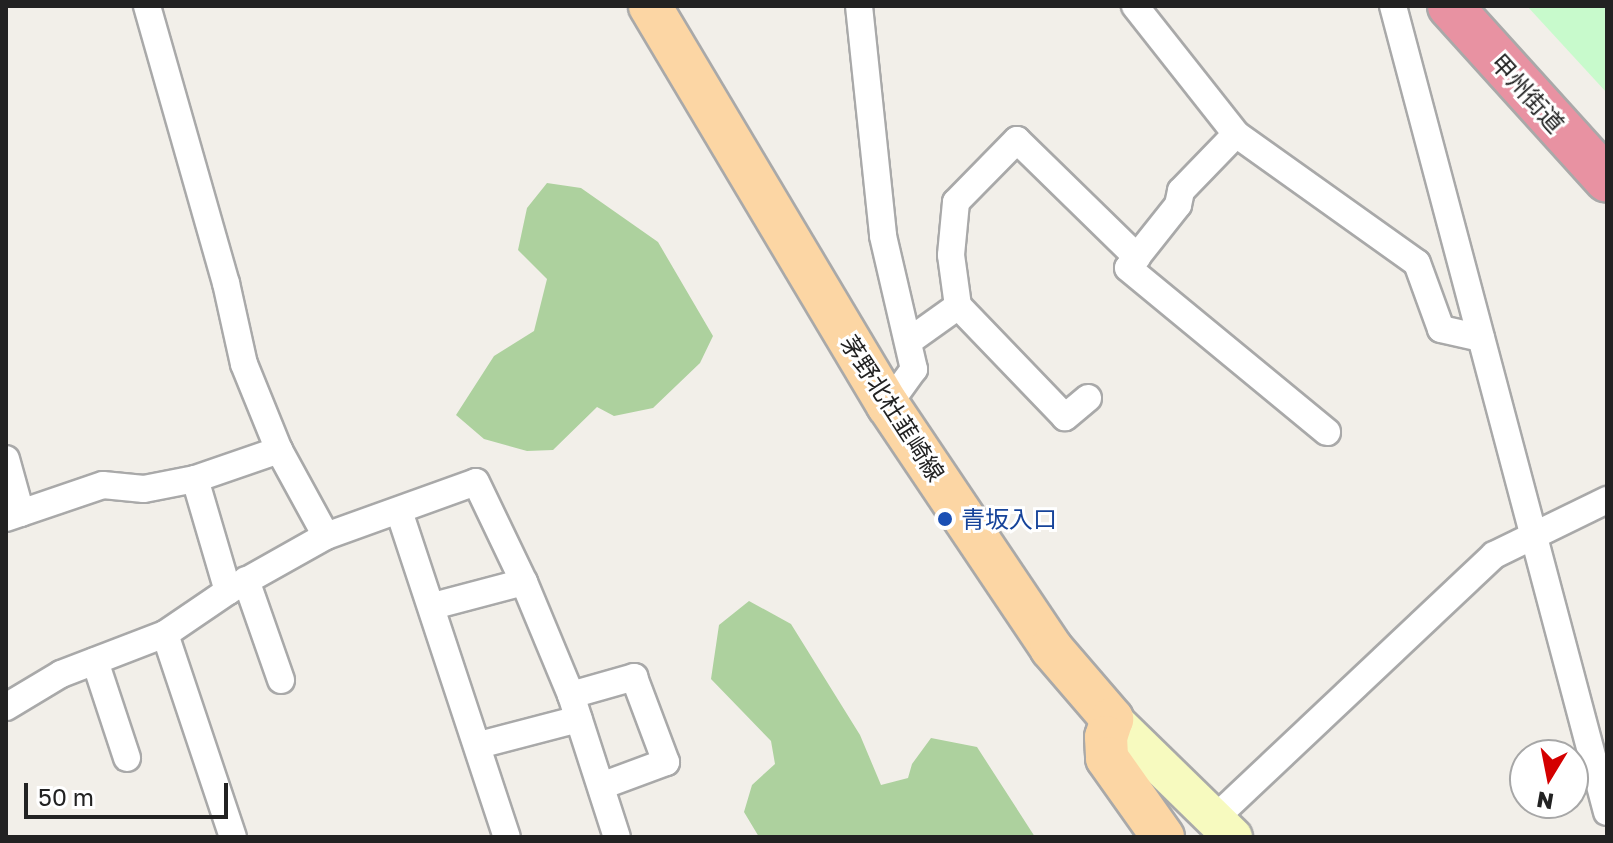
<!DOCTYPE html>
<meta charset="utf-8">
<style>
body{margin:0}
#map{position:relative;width:1613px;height:843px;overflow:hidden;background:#f2efe9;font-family:"Golos Text","Noto Sans JP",sans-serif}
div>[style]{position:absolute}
.forest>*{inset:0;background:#add19e}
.park>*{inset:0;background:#c8facc}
.roads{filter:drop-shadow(2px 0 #a9a9a9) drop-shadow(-2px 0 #a9a9a9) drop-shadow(0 2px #a9a9a9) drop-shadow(0 -2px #a9a9a9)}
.street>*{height:26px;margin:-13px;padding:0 13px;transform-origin:13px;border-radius:13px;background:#fff}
.secondary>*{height:38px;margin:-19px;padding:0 19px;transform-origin:19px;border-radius:19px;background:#f7fabf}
.primary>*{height:42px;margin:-21px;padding:0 21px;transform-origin:21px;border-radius:21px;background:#fcd6a4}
.highway>*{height:44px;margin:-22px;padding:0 22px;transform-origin:22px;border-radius:22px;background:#e892a2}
.dots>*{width:22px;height:22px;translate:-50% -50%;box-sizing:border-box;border:4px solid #fff;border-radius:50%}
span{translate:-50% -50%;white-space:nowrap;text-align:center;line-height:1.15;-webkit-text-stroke:6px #fff;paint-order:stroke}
.street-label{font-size:24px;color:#222}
.transit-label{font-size:24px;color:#164399}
.left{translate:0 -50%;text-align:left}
.frame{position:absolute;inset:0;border:8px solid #222;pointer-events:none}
.north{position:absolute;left:1509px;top:739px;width:80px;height:80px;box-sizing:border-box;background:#fff;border:2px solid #a7a7a7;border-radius:50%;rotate:190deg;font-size:22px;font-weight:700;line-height:32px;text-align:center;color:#222}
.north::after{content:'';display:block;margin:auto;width:28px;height:36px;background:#d40000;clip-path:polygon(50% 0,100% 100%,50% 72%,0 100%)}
.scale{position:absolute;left:24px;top:783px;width:204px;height:36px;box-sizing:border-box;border:4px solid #222;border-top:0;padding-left:10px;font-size:24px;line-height:28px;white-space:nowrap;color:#222;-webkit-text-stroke:6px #fff;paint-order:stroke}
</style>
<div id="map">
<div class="forest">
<i style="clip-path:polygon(547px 183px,581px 188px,658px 242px,713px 336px,700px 363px,653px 408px,614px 416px,597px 407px,553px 450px,527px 451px,484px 439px,456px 415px,494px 356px,534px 331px,547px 279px,518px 250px,527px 208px)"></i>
<i style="clip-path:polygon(749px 601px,791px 624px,860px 735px,881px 785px,908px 778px,912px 764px,931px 738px,977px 747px,1035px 837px,759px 837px,744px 812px,752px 785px,775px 764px,771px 741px,711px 679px,719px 625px)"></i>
</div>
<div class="park">
<i style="clip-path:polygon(1527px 6px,1607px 6px,1607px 93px)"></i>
</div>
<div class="roads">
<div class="street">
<i style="left:147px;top:6px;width:288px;rotate:74.1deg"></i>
<i style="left:226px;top:283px;width:83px;rotate:77.5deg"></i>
<i style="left:244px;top:364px;width:93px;rotate:67.9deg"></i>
<i style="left:279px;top:450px;width:98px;rotate:61.3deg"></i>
<i style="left:859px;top:6px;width:231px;rotate:84deg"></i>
<i style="left:883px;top:236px;width:137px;rotate:76.9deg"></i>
<i style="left:914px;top:369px;width:44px;rotate:125.8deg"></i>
<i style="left:1135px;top:6px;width:163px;rotate:51.7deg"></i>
<i style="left:1236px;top:134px;width:222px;rotate:35.5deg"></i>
<i style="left:1417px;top:263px;width:70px;rotate:70deg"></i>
<i style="left:1441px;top:329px;width:41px;rotate:12.7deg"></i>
<i style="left:1393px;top:6px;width:834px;rotate:75.13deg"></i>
<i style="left:1236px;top:134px;width:79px;rotate:134deg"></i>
<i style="left:1181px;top:191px;width:14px;rotate:102deg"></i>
<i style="left:1178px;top:205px;width:80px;rotate:128.4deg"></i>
<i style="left:1128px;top:268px;width:258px;rotate:39.5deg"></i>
<i style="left:909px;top:341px;width:60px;rotate:-35.5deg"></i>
<i style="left:1088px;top:398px;width:30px;rotate:140deg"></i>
<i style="left:1065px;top:417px;width:154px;rotate:-133.9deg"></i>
<i style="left:958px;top:306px;width:51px;rotate:-97.8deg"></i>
<i style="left:951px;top:255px;width:53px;rotate:-84.6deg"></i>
<i style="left:956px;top:202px;width:87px;rotate:-45.5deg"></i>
<i style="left:1017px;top:140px;width:168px;rotate:44.3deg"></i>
<i style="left:6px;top:459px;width:56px;rotate:74.5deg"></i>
<i style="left:195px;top:479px;width:117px;rotate:73.6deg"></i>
<i style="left:399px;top:511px;width:343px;rotate:71.7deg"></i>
<i style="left:6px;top:518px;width:102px;rotate:-18.8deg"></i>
<i style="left:103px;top:485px;width:41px;rotate:5.6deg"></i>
<i style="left:144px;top:489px;width:52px;rotate:-11.1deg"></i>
<i style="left:195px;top:479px;width:89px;rotate:-19deg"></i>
<i style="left:246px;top:580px;width:106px;rotate:70.7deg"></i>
<i style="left:433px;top:606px;width:94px;rotate:-14.8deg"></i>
<i style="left:165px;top:634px;width:214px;rotate:71.5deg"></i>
<i style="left:95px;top:661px;width:102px;rotate:71.7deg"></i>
<i style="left:571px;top:695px;width:66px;rotate:-15.9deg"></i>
<i style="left:634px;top:677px;width:91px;rotate:69.4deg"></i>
<i style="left:666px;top:762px;width:69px;rotate:159.7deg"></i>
<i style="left:6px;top:707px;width:64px;rotate:-31deg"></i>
<i style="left:61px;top:674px;width:111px;rotate:-21deg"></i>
<i style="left:165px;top:634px;width:76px;rotate:-34.3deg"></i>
<i style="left:228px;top:591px;width:112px;rotate:-29.3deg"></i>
<i style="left:326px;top:536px;width:159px;rotate:-19.8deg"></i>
<i style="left:476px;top:482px;width:111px;rotate:64.4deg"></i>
<i style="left:524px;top:582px;width:122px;rotate:67.4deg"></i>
<i style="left:571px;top:695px;width:149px;rotate:72.1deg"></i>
<i style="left:479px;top:745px;width:103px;rotate:-14.6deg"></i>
<i style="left:1214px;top:819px;width:385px;rotate:-43.3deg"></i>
<i style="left:1494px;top:555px;width:126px;rotate:-26deg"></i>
</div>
<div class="secondary">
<i style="left:1112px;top:719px;width:169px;rotate:44.3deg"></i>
</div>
<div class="primary">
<i style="left:650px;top:6px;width:465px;rotate:59.2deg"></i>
<i style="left:888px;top:405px;width:293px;rotate:56.1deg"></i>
<i style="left:1051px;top:648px;width:94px;rotate:49.3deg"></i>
<i style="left:1112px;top:719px;width:19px;rotate:108deg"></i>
<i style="left:1106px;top:737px;width:21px;rotate:87deg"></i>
<i style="left:1107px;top:758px;width:97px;rotate:54.7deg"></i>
</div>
<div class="highway">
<i style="left:1450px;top:6px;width:234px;rotate:47.9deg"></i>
</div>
</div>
<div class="dots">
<i style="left:945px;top:519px;background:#1a4fb4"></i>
</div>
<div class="street-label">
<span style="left:1528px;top:93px;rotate:48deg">甲州街道</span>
<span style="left:893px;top:408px;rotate:57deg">茅野北杜韮崎線</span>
</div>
<div class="transit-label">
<span class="left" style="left:961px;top:519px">青坂入口</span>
</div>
<div class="frame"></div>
<div class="north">N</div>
<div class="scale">50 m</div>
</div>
